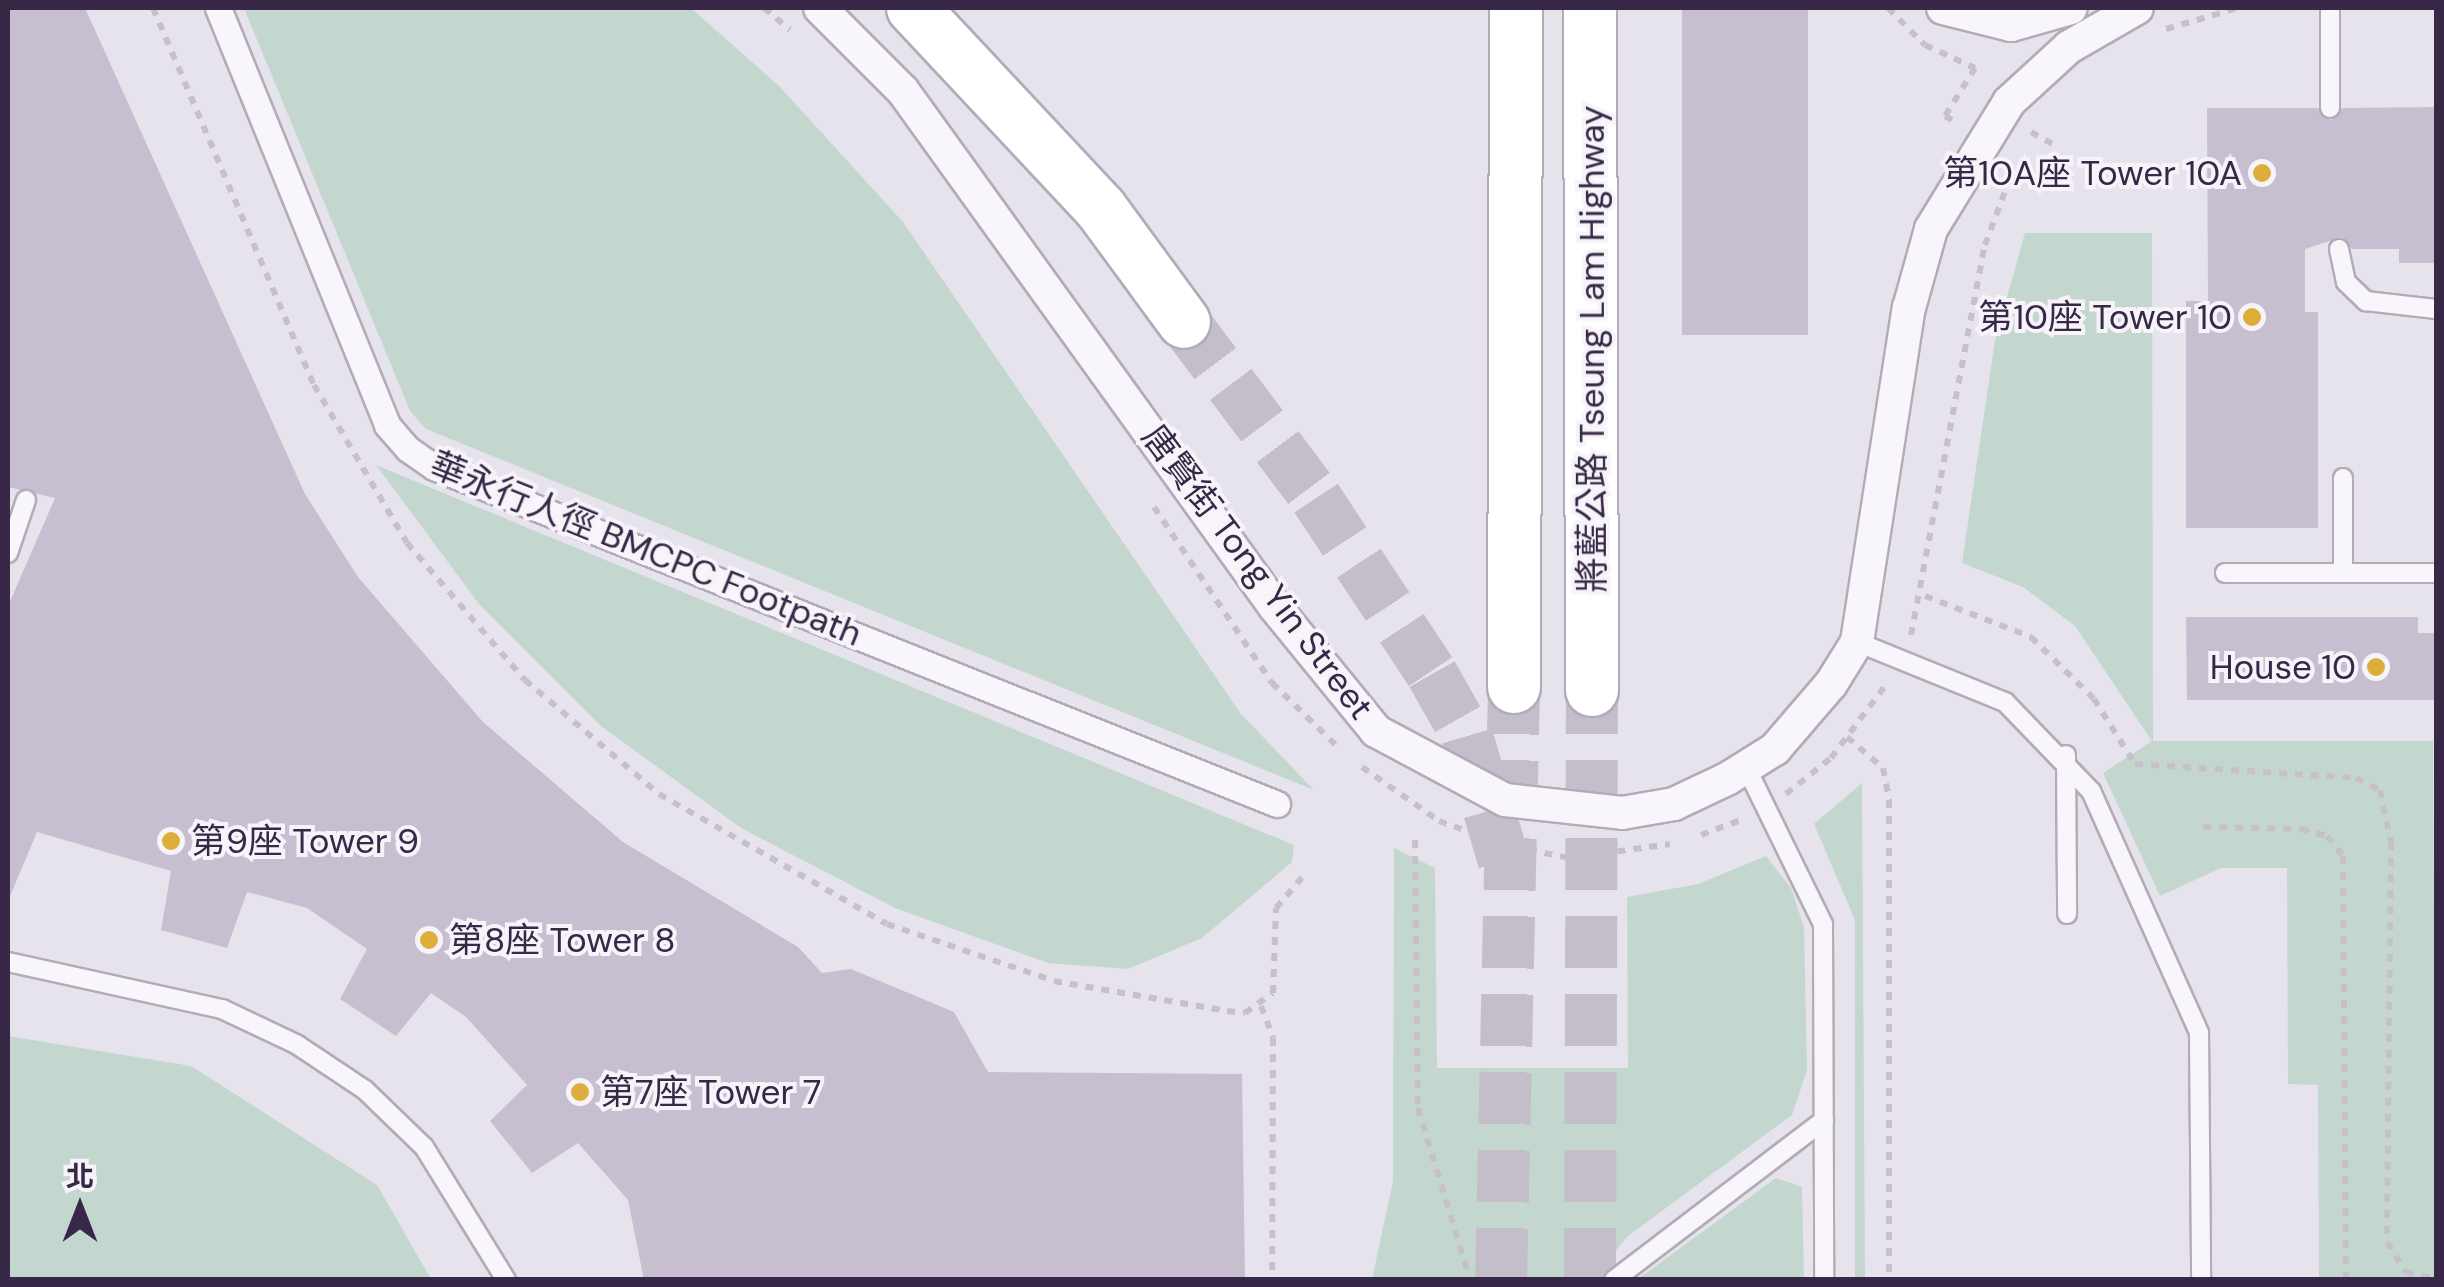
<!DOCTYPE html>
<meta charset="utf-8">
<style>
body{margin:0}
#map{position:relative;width:2444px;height:1287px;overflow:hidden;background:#e7e3ec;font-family:"DM Sans","Noto Sans TC",sans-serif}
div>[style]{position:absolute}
.green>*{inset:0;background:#c3d7cf}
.building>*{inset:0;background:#c7bfd0;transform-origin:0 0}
.primary-tunnel>*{height:52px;margin-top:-26px;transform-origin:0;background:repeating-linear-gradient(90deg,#c4becb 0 52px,transparent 0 78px)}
.path>*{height:6px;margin-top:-3px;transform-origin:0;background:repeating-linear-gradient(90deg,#c6c0cb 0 8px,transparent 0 16px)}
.roads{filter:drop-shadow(2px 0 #b2abba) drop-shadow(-2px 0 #b2abba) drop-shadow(0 2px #b2abba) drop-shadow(0 -2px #b2abba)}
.service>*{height:18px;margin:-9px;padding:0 9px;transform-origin:9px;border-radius:9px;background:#f8f6fa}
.pedestrian>*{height:25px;margin:-12.5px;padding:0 12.5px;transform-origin:12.5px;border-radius:12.5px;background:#f8f6fa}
.minor>*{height:32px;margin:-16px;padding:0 16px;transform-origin:16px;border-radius:16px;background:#f8f6fa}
.primary>*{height:52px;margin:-26px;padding:0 26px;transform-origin:26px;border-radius:26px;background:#fff}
.dots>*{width:28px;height:28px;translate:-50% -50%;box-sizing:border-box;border:5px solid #f6f3f9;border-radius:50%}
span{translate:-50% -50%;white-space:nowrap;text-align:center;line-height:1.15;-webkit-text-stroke:8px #f6f3f9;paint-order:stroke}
.poi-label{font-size:35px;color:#372847}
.right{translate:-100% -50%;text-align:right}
.left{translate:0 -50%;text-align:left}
.street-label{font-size:35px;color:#372847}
.frame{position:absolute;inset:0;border:10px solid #372847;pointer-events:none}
.north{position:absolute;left:30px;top:1157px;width:100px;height:100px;-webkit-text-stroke:8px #f6f3f9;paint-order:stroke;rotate:0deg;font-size:28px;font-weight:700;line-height:40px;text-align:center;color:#372847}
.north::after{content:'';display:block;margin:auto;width:35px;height:45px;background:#372847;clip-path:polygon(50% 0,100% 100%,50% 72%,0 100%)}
</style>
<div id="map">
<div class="green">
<i style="clip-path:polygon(244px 8px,691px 8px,780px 87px,903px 222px,1241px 714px,1314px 790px,426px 429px,410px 411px)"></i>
<i style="clip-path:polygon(2025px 233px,2152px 233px,2153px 741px,2433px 741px,2436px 1279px,2319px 1279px,2318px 1085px,2288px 1084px,2287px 868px,2221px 868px,2160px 896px,2103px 773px,2152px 741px,2075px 626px,2023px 587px,1962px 563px,1995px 340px)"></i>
<i style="clip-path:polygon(376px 465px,1294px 845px,1292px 862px,1202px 938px,1128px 969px,1048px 963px,895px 908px,741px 828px,601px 726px,479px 604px)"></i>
<i style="clip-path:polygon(1862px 783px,1865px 1279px,1855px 1279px,1855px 920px,1814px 824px)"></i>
<i style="clip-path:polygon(1394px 848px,1435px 868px,1437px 1068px,1628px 1068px,1627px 897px,1698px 884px,1766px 856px,1791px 888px,1804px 927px,1807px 1070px,1792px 1115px,1628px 1236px,1592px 1279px,1372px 1279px,1393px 1181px)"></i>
<i style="clip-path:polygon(8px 1036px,191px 1066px,377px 1185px,431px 1279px,8px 1279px)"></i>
<i style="clip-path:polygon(1776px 1178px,1802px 1187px,1804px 1279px,1638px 1279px)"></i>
</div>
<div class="building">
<i style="clip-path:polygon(8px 8px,85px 8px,305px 494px,358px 577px,483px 722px,623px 842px,798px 947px,822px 973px,851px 969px,954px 1012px,988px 1072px,1242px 1074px,1245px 1280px,644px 1280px,628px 1200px,578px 1143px,532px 1173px,490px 1121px,527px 1085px,466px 1017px,431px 993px,396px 1036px,340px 999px,367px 949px,307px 908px,247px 892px,227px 948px,161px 930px,171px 871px,37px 832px,8px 901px,8px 606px,55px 498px,8px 487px)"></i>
<i style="left:1682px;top:8px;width:126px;height:327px"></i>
<i style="clip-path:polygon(2436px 107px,2436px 263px,2399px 263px,2399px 249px,2352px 249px,2342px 237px,2305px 249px,2305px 312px,2318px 312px,2318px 528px,2186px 528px,2186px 301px,2208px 301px,2207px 108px,2318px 108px,2331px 120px,2342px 108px)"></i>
<i style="clip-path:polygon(2186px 617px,2418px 617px,2418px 633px,2436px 633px,2436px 700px,2187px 700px)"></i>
</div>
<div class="primary-tunnel">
<i style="left:1184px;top:322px;width:220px;rotate:53.1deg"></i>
<i style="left:1316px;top:498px;width:211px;rotate:56.6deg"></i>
<i style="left:1432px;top:674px;width:71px;rotate:60.6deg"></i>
<i style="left:1467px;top:736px;width:131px;rotate:73.6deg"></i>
<i style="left:1501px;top:1280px;width:593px;rotate:-88.74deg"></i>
<i style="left:1590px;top:1280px;width:590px;rotate:-89.81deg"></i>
</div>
<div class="path">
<i style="left:153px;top:8px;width:410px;rotate:66.9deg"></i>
<i style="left:314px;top:385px;width:183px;rotate:59.5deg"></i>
<i style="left:407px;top:543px;width:181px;rotate:49.3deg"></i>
<i style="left:525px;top:680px;width:176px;rotate:40.4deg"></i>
<i style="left:659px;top:794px;width:262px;rotate:29.7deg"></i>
<i style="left:887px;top:924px;width:176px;rotate:18.8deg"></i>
<i style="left:1054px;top:981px;width:176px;rotate:9.8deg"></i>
<i style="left:1227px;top:1011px;width:18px;rotate:6deg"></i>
<i style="left:1245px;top:1013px;width:34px;rotate:-36deg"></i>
<i style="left:1273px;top:993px;width:85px;rotate:-88deg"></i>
<i style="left:1276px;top:908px;width:45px;rotate:-49.5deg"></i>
<i style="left:764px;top:8px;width:34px;rotate:40deg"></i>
<i style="left:1888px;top:8px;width:52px;rotate:45deg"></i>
<i style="left:1925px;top:45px;width:55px;rotate:24.7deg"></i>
<i style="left:1975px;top:68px;width:57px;rotate:122deg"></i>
<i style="left:1945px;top:116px;width:15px;rotate:28deg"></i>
<i style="left:2166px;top:29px;width:75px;rotate:-16.3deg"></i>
<i style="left:2031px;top:132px;width:29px;rotate:29deg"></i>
<i style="left:1154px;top:507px;width:212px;rotate:56.2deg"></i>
<i style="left:1272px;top:683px;width:96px;rotate:44.2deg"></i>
<i style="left:1925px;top:596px;width:114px;rotate:21.1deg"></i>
<i style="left:2031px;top:637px;width:88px;rotate:44.5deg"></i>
<i style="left:2094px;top:699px;width:77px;rotate:57.8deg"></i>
<i style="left:2135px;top:764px;width:221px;rotate:3.6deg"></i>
<i style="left:2356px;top:778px;width:27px;rotate:27deg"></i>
<i style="left:2380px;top:790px;width:53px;rotate:78.1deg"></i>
<i style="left:2391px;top:842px;width:400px;rotate:90.6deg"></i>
<i style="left:2387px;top:1242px;width:36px;rotate:58deg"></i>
<i style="left:2406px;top:1272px;width:31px;rotate:13deg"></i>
<i style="left:1911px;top:635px;width:397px;rotate:-79.3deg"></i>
<i style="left:1985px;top:245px;width:75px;rotate:-69.6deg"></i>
<i style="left:1847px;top:737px;width:48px;rotate:40.7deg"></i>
<i style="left:1883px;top:768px;width:33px;rotate:79deg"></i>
<i style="left:1889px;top:800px;width:480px;rotate:90deg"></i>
<i style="left:1362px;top:767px;width:94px;rotate:35deg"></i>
<i style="left:1439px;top:821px;width:78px;rotate:19.4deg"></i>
<i style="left:1513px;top:847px;width:58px;rotate:10.9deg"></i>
<i style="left:1570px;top:858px;width:101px;rotate:-8deg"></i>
<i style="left:1786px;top:794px;width:58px;rotate:-38.7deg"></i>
<i style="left:1831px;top:758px;width:95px;rotate:-53.1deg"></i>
<i style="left:2203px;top:827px;width:98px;rotate:1.2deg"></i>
<i style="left:2301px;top:829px;width:27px;rotate:15deg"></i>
<i style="left:2327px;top:836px;width:26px;rotate:51deg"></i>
<i style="left:2343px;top:856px;width:424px;rotate:89.6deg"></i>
<i style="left:1701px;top:835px;width:43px;rotate:-20.6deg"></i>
<i style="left:1415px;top:840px;width:268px;rotate:89.4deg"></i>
<i style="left:1418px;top:1108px;width:180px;rotate:73.2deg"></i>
<i style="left:1261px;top:1006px;width:34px;rotate:69deg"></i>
<i style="left:1273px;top:1038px;width:242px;rotate:90.2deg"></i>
</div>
<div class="roads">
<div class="service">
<i style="left:2330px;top:8px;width:100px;rotate:90deg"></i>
<i style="left:2339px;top:249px;width:34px;rotate:78deg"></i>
<i style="left:2346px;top:282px;width:28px;rotate:44deg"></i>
<i style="left:2366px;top:301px;width:70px;rotate:6.5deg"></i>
<i style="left:2343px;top:478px;width:95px;rotate:90deg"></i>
<i style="left:8px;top:553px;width:56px;rotate:-71.2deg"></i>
<i style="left:2225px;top:573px;width:211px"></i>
<i style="left:1857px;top:642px;width:160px;rotate:22.1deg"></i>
<i style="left:2005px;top:702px;width:124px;rotate:46deg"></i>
<i style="left:2091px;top:791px;width:265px;rotate:65.9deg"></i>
<i style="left:2199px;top:1033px;width:247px;rotate:89.5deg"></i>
<i style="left:2066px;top:755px;width:159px;rotate:89.6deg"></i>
<i style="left:1746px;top:767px;width:175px;rotate:63.9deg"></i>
<i style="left:1823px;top:924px;width:356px;rotate:89.8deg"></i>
<i style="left:8px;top:962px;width:219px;rotate:12.4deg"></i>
<i style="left:222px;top:1009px;width:82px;rotate:25.3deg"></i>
<i style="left:296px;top:1044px;width:83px;rotate:33.7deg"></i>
<i style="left:365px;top:1090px;width:82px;rotate:44deg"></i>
<i style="left:424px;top:1147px;width:156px;rotate:58.3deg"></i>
<i style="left:1614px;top:1280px;width:264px;rotate:-37.3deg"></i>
</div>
<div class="pedestrian">
<i style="left:218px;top:8px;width:450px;rotate:67.9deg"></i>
<i style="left:387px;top:425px;width:32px;rotate:49deg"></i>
<i style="left:408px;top:449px;width:32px;rotate:35deg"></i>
<i style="left:434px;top:467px;width:908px;rotate:21.79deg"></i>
</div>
<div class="minor">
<i style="left:820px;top:8px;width:117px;rotate:45deg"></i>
<i style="left:903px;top:91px;width:636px;rotate:54.21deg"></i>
<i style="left:1275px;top:607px;width:160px;rotate:50.8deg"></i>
<i style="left:1376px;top:731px;width:146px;rotate:28.1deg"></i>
<i style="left:1505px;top:800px;width:118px;rotate:6.3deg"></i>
<i style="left:1622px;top:813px;width:53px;rotate:-9.8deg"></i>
<i style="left:1674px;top:804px;width:59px;rotate:-25.3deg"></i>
<i style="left:1727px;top:779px;width:57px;rotate:-32deg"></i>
<i style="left:1775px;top:749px;width:86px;rotate:-49.3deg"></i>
<i style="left:1831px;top:684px;width:49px;rotate:-58.2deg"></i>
<i style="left:1857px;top:642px;width:338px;rotate:-81.2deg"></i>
<i style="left:1909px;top:308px;width:82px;rotate:-74.4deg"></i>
<i style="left:1931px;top:229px;width:149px;rotate:-58.4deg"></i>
<i style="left:2009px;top:102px;width:81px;rotate:-42.5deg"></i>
<i style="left:2069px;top:47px;width:78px;rotate:-29.8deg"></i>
<i style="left:1943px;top:8px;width:70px;rotate:14deg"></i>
<i style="left:2011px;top:25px;width:62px;rotate:-15.8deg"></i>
</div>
<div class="primary">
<i style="left:913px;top:8px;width:275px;rotate:46.9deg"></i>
<i style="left:1101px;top:209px;width:140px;rotate:53.7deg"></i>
<i style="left:1590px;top:8px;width:682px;rotate:89.83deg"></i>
<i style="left:1514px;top:687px;width:679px;rotate:-89.83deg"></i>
</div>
</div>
<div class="dots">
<i style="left:2262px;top:173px;background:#deae3c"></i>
<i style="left:2252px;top:317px;background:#deae3c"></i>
<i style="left:2376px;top:667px;background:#deae3c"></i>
<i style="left:171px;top:841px;background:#deae3c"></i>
<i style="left:429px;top:940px;background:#deae3c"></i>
<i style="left:580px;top:1092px;background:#deae3c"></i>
</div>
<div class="poi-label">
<span class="right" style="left:2242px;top:173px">第10A座 Tower 10A</span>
<span class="right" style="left:2232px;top:317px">第10座 Tower 10</span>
<span class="right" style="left:2356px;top:667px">House 10</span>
<span class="left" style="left:191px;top:841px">第9座 Tower 9</span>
<span class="left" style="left:449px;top:940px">第8座 Tower 8</span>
<span class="left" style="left:600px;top:1092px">第7座 Tower 7</span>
</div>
<div class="street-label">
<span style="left:1592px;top:349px;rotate:-90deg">將藍公路 Tseung Lam Highway</span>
<span style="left:646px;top:549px;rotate:22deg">華永行人徑 BMCPC Footpath</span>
<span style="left:1258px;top:572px;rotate:53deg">唐賢街 Tong Yin Street</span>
</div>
<div class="frame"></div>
<div class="north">北</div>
</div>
